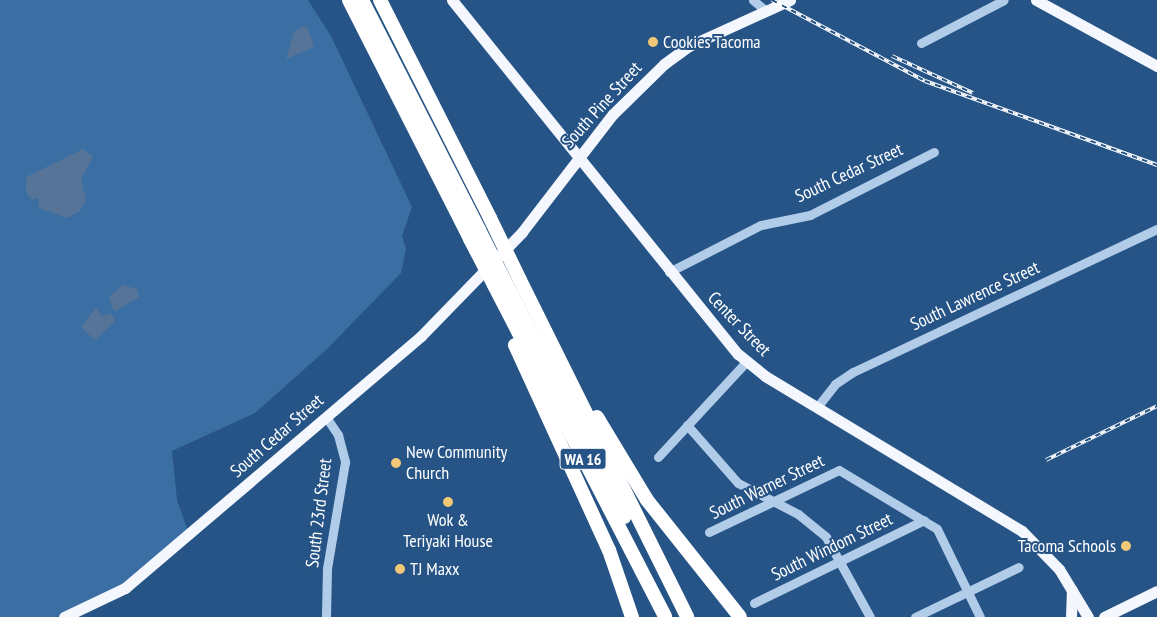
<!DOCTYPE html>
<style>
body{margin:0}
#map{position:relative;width:1157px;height:617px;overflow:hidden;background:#265486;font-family:"PT Sans Narrow",sans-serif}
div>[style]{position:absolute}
.green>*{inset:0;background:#3b6ea2}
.water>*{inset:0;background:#557497}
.minor>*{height:9px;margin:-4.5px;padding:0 4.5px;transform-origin:4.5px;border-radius:4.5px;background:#b1cce8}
.major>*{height:11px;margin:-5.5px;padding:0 5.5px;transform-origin:5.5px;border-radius:5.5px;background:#f4f8fe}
.highway>*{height:14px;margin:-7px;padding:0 7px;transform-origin:7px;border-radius:7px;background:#fff}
.rail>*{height:4px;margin-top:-2px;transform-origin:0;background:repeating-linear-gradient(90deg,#265486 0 5.5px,#fff 0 11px);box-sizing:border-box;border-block:1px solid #fff}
.highway-bridge>*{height:14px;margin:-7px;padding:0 7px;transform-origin:7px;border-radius:7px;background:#fff}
.dots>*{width:14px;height:14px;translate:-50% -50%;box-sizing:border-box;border:2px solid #265486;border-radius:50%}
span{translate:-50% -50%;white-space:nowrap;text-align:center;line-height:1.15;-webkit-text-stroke:4px #265486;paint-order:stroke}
.shield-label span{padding:1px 4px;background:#265486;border:1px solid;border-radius:4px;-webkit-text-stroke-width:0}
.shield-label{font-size:16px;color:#fff;font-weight:700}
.poi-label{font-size:18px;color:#fff}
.left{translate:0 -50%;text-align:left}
.right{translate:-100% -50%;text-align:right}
.street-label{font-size:18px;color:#fff}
</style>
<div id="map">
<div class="green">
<i style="clip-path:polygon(0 0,308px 0,331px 36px,412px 207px,402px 236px,406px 249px,401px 273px,326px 350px,255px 413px,172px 451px,177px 500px,189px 534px,125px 588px,64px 617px,0 617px)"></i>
</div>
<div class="water">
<i style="clip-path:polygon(303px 26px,308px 28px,314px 47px,286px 59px,294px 32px)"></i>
<i style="clip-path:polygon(83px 149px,93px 157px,81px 179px,86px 200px,80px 211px,67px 218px,39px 208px,38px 198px,32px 200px,26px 192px,26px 177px)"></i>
<i style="clip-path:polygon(123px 285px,137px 289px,139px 297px,114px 312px,109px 297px)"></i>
<i style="clip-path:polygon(96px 308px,102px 316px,111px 313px,115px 321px,95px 340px,81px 327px)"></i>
</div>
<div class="minor">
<i style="left:753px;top:0;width:17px;rotate:40deg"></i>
<i style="left:921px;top:43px;width:93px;rotate:-27.4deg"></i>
<i style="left:669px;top:272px;width:103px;rotate:-27.1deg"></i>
<i style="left:761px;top:225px;width:50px;rotate:-11.5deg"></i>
<i style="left:810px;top:215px;width:139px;rotate:-26.9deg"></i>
<i style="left:818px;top:406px;width:28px;rotate:-52deg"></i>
<i style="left:835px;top:384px;width:22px;rotate:-34deg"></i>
<i style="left:853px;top:372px;width:336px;rotate:-25.2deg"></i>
<i style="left:326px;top:417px;width:22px;rotate:56deg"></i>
<i style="left:338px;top:435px;width:28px;rotate:75deg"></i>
<i style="left:345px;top:462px;width:108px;rotate:99.6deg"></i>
<i style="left:327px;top:568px;width:49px;rotate:91.2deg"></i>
<i style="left:687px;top:425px;width:77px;rotate:48.7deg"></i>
<i style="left:738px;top:483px;width:68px;rotate:27.3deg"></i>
<i style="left:798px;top:514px;width:36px;rotate:39deg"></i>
<i style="left:826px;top:537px;width:91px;rotate:61.2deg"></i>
<i style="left:658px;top:457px;width:129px;rotate:-47.2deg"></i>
<i style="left:709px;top:532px;width:144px;rotate:-25.5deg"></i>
<i style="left:839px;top:470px;width:114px;rotate:31deg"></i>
<i style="left:937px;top:529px;width:98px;rotate:64deg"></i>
<i style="left:754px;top:603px;width:189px;rotate:-26deg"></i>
<i style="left:915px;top:617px;width:115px;rotate:-25.7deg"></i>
</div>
<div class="major">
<i style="left:452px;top:0;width:455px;rotate:51.1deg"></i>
<i style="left:738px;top:354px;width:35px;rotate:39deg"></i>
<i style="left:765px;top:376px;width:300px;rotate:31.1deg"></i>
<i style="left:1022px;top:531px;width:53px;rotate:45.8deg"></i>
<i style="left:1059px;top:569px;width:56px;rotate:58.9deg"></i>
<i style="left:1036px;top:0;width:138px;rotate:28.6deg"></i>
<i style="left:64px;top:617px;width:68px;rotate:-25.4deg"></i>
<i style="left:125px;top:588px;width:389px;rotate:-40.4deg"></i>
<i style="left:421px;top:336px;width:145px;rotate:-45.8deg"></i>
<i style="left:522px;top:232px;width:149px;rotate:-52.4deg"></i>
<i style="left:613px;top:114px;width:71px;rotate:-44.4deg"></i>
<i style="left:664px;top:64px;width:31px;rotate:-36deg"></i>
<i style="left:689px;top:46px;width:111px;rotate:-24.5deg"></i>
<i style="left:1071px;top:617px;width:27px;rotate:-88deg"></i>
<i style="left:1104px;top:617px;width:59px;rotate:-26.1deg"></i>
</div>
<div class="highway">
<i style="left:349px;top:0;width:268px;rotate:63.1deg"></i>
<i style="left:362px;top:0;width:258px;rotate:63deg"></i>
<i style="left:380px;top:0;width:244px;rotate:63.2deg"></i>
<i style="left:520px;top:280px;width:376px;rotate:63.6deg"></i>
<i style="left:494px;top:285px;width:373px;rotate:62.7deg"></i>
<i style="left:511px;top:293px;width:251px;rotate:63.2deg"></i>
<i style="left:515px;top:345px;width:226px;rotate:65.4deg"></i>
<i style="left:609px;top:550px;width:71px;rotate:71.1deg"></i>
<i style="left:597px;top:417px;width:97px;rotate:58.9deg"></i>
<i style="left:647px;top:500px;width:149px;rotate:51.5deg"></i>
</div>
<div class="rail">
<i style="left:772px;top:0;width:173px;rotate:27.9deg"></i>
<i style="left:925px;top:81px;width:247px;rotate:19.9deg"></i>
<i style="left:892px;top:56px;width:89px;rotate:24.6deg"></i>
<i style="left:1046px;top:460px;width:123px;rotate:-25.9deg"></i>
</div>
<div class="highway-bridge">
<i style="left:490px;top:218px;width:69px;rotate:64.2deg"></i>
<i style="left:479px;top:230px;width:71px;rotate:63.1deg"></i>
<i style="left:470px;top:239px;width:52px;rotate:62.4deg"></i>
</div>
<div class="dots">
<i style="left:653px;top:42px;background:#f1c877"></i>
<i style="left:396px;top:463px;background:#f1c877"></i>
<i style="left:448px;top:502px;background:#f1c877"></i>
<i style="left:1126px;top:546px;background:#f1c877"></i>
<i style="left:400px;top:569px;background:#f1c877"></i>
</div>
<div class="shield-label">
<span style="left:583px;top:459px">WA 16</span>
</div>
<div class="poi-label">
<span class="left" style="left:663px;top:42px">Cookies Tacoma</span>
<span class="left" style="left:406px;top:463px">New Community<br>Church</span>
<span style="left:448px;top:531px">Wok &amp;<br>Teriyaki House</span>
<span class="right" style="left:1116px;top:546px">Tacoma Schools</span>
<span class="left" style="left:410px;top:569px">TJ Maxx</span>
</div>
<div class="street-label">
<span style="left:602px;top:105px;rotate:-48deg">South Pine Street</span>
<span style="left:849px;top:173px;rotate:-25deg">South Cedar Street</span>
<span style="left:975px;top:296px;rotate:-25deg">South Lawrence Street</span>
<span style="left:739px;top:324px;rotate:46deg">Center Street</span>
<span style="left:277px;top:436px;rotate:-41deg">South Cedar Street</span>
<span style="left:767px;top:487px;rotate:-26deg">South Warner Street</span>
<span style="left:319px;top:513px;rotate:-83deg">South 23rd Street</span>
<span style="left:832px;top:547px;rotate:-26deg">South Windom Street</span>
</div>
</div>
